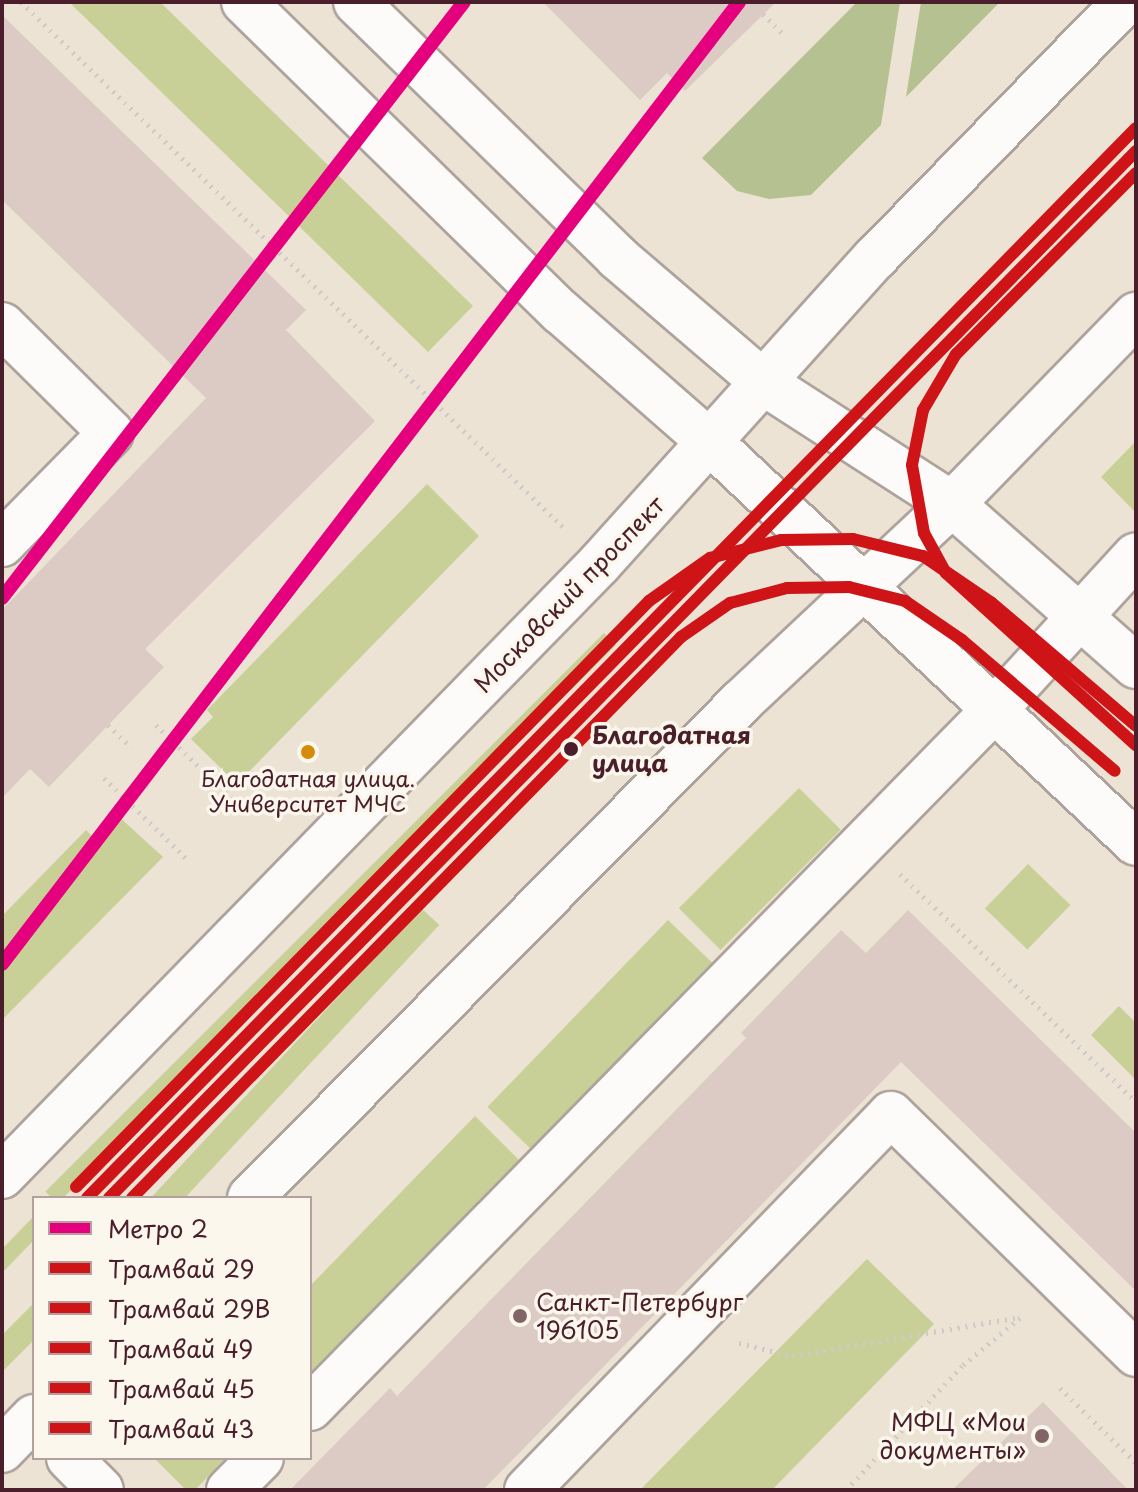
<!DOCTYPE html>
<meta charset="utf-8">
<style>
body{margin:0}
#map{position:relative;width:1138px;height:1492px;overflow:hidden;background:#ece3d5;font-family:"Playpen Sans",sans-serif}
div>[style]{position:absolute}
.green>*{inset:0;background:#c9d097;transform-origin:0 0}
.forest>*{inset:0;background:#b6c191}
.building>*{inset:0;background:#dccbc5}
.path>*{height:5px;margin-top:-2.5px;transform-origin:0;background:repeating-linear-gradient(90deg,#cfcac8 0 2px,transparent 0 8px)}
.roads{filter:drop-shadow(2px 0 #aea39c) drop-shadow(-2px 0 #aea39c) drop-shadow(0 2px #aea39c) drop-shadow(0 -2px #aea39c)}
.minor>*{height:44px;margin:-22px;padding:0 22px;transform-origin:22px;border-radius:22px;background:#fcfbf9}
.major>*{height:44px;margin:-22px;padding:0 22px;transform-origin:22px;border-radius:22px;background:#fcfbf9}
.tram-1>*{height:12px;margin:-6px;padding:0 6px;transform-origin:6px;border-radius:6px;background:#ce1417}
.tram-2>*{height:12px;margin:-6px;padding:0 6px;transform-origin:6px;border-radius:6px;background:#ce1417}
.tram-3>*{height:12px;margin:-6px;padding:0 6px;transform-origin:6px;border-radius:6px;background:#ce1417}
.tram-4>*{height:12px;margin:-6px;padding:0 6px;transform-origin:6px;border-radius:6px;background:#ce1417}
.tram-5>*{height:12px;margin:-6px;padding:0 6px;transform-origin:6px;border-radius:6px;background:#ce1417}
.metro-1>*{height:14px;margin:-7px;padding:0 7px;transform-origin:7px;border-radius:7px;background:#e5007d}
.dots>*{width:22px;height:22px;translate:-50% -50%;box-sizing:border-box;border:4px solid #fbf7ec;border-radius:50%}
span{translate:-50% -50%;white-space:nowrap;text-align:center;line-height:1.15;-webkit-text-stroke:7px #fbf7ec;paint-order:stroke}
.bus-label{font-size:22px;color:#4a1f2b}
.street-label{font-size:24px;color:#4a1f2b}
.stop-label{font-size:24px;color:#4a1f2b;font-weight:700}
.left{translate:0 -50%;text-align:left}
.poi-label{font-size:24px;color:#4a1f2b}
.right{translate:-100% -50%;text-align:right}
.frame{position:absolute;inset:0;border:4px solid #4a1f2b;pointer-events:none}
.legend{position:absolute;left:32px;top:1196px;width:280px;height:264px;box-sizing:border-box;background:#fbf7ec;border:2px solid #b4a19f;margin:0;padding:10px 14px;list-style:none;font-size:24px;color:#4a1f2b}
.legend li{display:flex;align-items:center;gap:16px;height:40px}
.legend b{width:40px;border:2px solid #b4a19f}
</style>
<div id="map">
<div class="green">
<i style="clip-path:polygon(69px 2px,160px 2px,473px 306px,428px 352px)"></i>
<i style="clip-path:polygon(1136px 441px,1136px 513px,1101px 477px)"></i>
<i style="clip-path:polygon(427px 484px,479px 536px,237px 784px,191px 739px,213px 717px,207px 710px)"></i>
<i style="left:604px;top:633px;width:17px;height:790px;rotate:45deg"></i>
<i style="left:799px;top:788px;width:59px;height:170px;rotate:45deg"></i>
<i style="clip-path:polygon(116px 814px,163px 857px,2px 1020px,2px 916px,86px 830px,94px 838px)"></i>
<i style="left:1028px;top:864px;width:59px;height:62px;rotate:44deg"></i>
<i style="left:421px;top:908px;width:25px;height:406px;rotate:43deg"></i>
<i style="left:668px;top:920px;width:63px;height:260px;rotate:44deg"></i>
<i style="clip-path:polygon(1119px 1006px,1136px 1023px,1136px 1080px,1091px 1035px)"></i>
<i style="clip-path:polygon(475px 1116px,519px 1160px,310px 1373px,310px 1286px)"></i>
<i style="clip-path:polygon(34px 1216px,34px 1240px,2px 1273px,2px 1249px)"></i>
<i style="clip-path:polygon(867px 1259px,934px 1324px,772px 1490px,640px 1490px)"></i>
<i style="clip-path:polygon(34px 1303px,34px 1340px,2px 1372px,2px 1335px)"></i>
<i style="clip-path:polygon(154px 1458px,226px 1458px,195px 1490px,186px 1490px)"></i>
</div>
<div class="forest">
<i style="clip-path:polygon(857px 2px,900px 2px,881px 125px,811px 195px,769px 199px,737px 191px,702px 158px)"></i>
<i style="clip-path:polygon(921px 2px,1000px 2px,906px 97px)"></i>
</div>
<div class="building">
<i style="clip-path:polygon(543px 2px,776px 2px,685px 91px,667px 73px,640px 100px)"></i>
<i style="clip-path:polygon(2px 15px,306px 310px,286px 330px,375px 421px,145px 649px,164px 667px,49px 787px,30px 769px,2px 798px,2px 610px,206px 398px,2px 200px)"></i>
<i style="clip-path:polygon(908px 910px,1136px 1133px,1136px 1291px,901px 1062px,483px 1490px,290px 1490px,390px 1388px,397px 1396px,746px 1038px,741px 1033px,841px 930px,866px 953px)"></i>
<i style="clip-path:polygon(1043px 1402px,1128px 1490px,952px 1490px)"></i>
</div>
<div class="path">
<i style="left:21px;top:2px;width:755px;rotate:44.09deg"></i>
<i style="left:763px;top:14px;width:28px;rotate:45deg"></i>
<i style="left:108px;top:725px;width:32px;rotate:44deg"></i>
<i style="left:156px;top:725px;width:116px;rotate:44.3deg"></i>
<i style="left:104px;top:778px;width:116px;rotate:44.3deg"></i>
<i style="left:900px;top:874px;width:328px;rotate:44deg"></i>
<i style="left:739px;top:1343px;width:55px;rotate:13.8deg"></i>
<i style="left:792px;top:1356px;width:232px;rotate:-9.7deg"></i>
<i style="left:1060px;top:1388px;width:107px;rotate:44.6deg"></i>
<i style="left:846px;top:1490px;width:171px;rotate:-46.9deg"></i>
<i style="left:963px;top:1365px;width:75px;rotate:-39.6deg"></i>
</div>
<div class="roads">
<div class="minor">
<i style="left:2px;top:325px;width:153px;rotate:44.7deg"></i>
<i style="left:111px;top:433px;width:156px;rotate:134.5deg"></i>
<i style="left:310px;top:1408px;width:980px;rotate:-45.58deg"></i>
<i style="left:996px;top:708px;width:207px;rotate:-47.5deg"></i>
<i style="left:69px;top:1458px;width:45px;rotate:45deg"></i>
<i style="left:229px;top:1490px;width:45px;rotate:-45deg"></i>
<i style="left:527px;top:1490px;width:523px;rotate:-45.93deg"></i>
<i style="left:891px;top:1114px;width:343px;rotate:44.4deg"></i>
</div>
<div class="major">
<i style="left:244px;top:2px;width:443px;rotate:44.4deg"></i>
<i style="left:561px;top:312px;width:201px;rotate:41.2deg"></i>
<i style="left:712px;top:444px;width:582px;rotate:43.26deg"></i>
<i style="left:356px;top:2px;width:365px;rotate:44.3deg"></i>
<i style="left:617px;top:257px;width:194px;rotate:40.6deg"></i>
<i style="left:764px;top:383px;width:224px;rotate:32.8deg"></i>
<i style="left:952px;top:504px;width:245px;rotate:41.4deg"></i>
<i style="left:2px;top:1176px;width:856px;rotate:-45.71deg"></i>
<i style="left:600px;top:563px;width:412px;rotate:-48deg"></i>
<i style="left:876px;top:257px;width:356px;rotate:-45.7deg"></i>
<i style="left:250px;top:1198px;width:698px;rotate:-45.29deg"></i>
<i style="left:741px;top:702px;width:289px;rotate:-43.2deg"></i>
<i style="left:952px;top:504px;width:264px;rotate:-45.8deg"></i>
<i style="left:2px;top:1450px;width:46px;rotate:-45.9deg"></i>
</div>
</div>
<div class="tram-1">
<i style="left:87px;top:1198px;width:1498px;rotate:-45.57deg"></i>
</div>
<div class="tram-2">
<i style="left:109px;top:1198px;width:1467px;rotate:-45.55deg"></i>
</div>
<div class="tram-3">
<i style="left:76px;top:1187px;width:820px;rotate:-45.64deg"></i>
<i style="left:649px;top:601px;width:75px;rotate:-35.2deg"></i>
<i style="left:710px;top:558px;width:73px;rotate:-14.2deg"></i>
<i style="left:781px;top:540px;width:72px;rotate:-0.8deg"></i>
<i style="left:853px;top:539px;width:72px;rotate:13.7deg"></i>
<i style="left:923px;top:556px;width:83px;rotate:34.3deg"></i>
<i style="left:992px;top:603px;width:189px;rotate:40.5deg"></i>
</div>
<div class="tram-4">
<i style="left:132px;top:1198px;width:785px;rotate:-45.62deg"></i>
<i style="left:681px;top:637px;width:60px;rotate:-34.8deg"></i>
<i style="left:730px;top:603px;width:59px;rotate:-14.7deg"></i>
<i style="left:787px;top:588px;width:62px;rotate:-0.9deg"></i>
<i style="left:849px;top:587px;width:58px;rotate:14deg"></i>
<i style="left:905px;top:601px;width:69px;rotate:34.4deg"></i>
<i style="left:962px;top:640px;width:201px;rotate:40.6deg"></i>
</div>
<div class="tram-5">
<i style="left:1136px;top:173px;width:255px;rotate:134.8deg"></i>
<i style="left:956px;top:354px;width:65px;rotate:120.5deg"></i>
<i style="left:923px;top:410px;width:56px;rotate:101.3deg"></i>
<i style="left:912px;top:465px;width:69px;rotate:80deg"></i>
<i style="left:924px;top:533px;width:46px;rotate:61.2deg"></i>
<i style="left:946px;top:573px;width:256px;rotate:42.2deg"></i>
</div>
<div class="metro-1">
<i style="left:2px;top:598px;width:754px;rotate:-52.22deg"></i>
<i style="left:2px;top:964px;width:1212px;rotate:-52.54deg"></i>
</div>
<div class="dots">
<i style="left:571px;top:749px;background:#4a1f2b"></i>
<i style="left:308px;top:752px;background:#d48b09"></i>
<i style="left:520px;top:1316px;background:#836466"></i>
<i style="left:1042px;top:1436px;background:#836466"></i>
</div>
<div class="bus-label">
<span style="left:308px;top:790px">Благодатная улица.<br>Университет МЧС</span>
</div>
<div class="street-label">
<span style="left:569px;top:594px;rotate:-46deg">Московский проспект</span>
</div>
<div class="stop-label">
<span class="left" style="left:592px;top:749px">Благодатная<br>улица</span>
</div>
<div class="poi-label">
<span class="left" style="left:536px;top:1316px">Санкт-Петербург<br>196105</span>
<span class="right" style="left:1026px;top:1436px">МФЦ «Мои<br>документы»</span>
</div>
<div class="frame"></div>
<ul class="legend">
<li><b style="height:10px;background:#e5007d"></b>Метро 2</li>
<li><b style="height:10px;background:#ce1417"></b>Трамвай 29</li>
<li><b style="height:10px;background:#ce1417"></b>Трамвай 29В</li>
<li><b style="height:10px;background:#ce1417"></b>Трамвай 49</li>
<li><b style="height:10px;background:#ce1417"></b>Трамвай 45</li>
<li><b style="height:10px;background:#ce1417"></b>Трамвай 43</li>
</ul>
</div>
